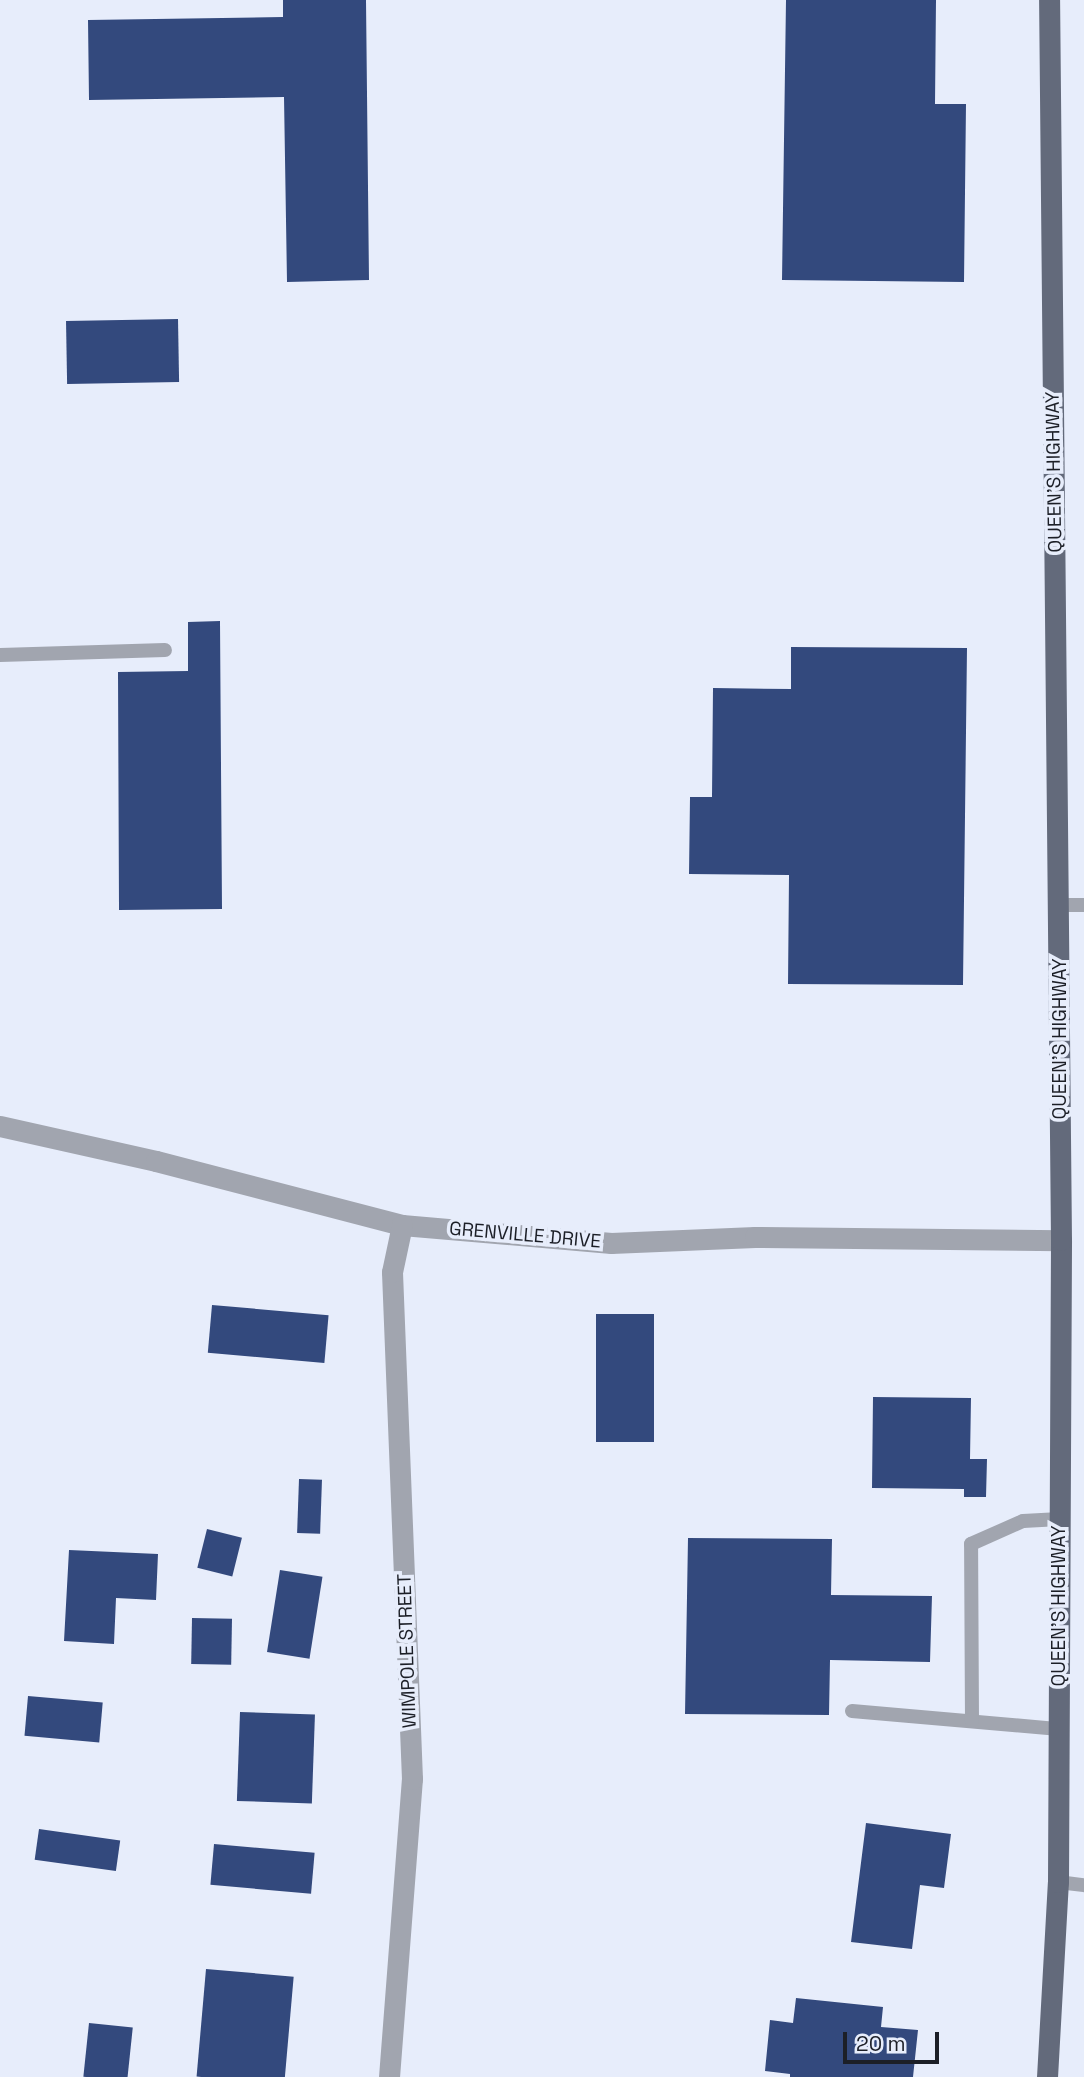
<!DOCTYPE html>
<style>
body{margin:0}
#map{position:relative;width:1084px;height:2077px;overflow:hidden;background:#e7edfb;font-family:"Space Grotesk",sans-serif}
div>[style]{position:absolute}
.building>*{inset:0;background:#33497d;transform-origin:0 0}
.service>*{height:14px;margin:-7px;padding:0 7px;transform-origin:7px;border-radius:7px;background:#a1a5af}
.minor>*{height:21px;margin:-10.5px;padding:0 10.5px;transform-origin:10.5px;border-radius:10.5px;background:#a1a5af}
.primary>*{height:21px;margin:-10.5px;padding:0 10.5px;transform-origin:10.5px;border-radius:10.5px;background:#636a7b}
span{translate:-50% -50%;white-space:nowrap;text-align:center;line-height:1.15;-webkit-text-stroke:7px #e7edfb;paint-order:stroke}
.street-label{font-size:19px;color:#1c1f27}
.scale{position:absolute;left:843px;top:2032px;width:96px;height:32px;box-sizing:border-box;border:4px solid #1c1f27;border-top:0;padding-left:9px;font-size:21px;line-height:24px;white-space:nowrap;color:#1c1f27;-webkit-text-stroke:5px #e7edfb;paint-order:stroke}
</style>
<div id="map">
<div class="building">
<i style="clip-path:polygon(283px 0,366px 0,369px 280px,287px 282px,284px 97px,89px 100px,88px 20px,283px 17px)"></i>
<i style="clip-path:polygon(786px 0,936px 0,935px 104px,966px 104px,964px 282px,782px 280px)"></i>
<i style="left:178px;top:319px;width:63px;height:112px;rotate:89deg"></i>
<i style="clip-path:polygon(220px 621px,222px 909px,119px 910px,118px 672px,188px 671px,188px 622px)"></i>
<i style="clip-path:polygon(791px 647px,967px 648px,963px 985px,788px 984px,789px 875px,689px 874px,690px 797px,712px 797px,713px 688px,791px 689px)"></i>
<i style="left:212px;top:1305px;width:117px;height:48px;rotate:5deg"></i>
<i style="left:596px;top:1314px;width:58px;height:128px"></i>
<i style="clip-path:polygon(873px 1397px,971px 1398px,970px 1459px,987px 1459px,986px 1497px,964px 1497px,964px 1489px,872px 1488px)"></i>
<i style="left:299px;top:1479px;width:23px;height:54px;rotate:2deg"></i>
<i style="left:207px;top:1529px;width:36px;height:40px;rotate:14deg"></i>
<i style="clip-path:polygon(688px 1538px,832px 1539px,831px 1595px,932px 1596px,930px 1662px,830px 1660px,829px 1715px,685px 1714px)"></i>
<i style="clip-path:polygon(69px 1550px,158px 1554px,156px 1600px,116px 1598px,114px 1644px,64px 1641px)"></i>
<i style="left:280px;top:1570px;width:43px;height:83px;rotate:9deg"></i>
<i style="left:192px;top:1618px;width:40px;height:46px;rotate:1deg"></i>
<i style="left:28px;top:1696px;width:75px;height:40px;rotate:5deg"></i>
<i style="left:240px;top:1712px;width:75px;height:89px;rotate:2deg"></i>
<i style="clip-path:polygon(866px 1823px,951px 1834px,944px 1888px,920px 1885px,912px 1949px,851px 1942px)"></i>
<i style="left:39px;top:1829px;width:82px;height:31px;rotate:8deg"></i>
<i style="left:214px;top:1844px;width:101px;height:41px;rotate:5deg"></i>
<i style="left:206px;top:1969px;width:88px;height:108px;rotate:5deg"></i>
<i style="clip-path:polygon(796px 1998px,883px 2007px,881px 2027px,918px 2030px,913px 2077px,790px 2077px,790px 2074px,765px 2071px,770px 2020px,793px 2023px)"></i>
<i style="left:89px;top:2023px;width:44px;height:54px;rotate:6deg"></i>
</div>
<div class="service">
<i style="left:0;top:655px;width:165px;rotate:-1.7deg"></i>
<i style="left:1058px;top:905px;width:26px"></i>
<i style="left:852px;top:1711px;width:208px;rotate:5deg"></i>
<i style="left:972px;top:1721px;width:177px;rotate:-90.3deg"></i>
<i style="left:971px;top:1544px;width:57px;rotate:-23.9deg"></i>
<i style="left:1023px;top:1521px;width:37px;rotate:-3deg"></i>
<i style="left:1058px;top:1882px;width:26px;rotate:7deg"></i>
</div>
<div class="minor">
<i style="left:0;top:1126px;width:160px;rotate:12.6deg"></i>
<i style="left:156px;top:1161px;width:254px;rotate:14.6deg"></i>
<i style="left:402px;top:1225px;width:210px;rotate:4.9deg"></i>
<i style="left:611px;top:1243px;width:144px;rotate:-2.4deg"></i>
<i style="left:755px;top:1237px;width:306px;rotate:0.6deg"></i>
<i style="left:389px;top:2077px;width:299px;rotate:-85.6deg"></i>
<i style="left:412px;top:1779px;width:507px;rotate:-92.26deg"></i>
<i style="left:392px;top:1272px;width:48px;rotate:-78deg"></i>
</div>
<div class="primary">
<i style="left:1047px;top:2077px;width:195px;rotate:-86.8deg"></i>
<i style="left:1058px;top:1882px;width:642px;rotate:-89.73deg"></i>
<i style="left:1061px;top:1240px;width:1240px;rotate:-90.55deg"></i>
</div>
<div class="street-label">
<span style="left:1054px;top:472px;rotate:-91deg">QUEEN'S HIGHWAY</span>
<span style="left:1060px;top:1039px;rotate:-90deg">QUEEN'S HIGHWAY</span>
<span style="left:525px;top:1235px;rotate:5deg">GRENVILLE DRIVE</span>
<span style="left:1059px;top:1606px;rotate:-90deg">QUEEN'S HIGHWAY</span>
<span style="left:407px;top:1651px;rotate:-92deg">WIMPOLE STREET</span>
</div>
<div class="scale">20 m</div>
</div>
